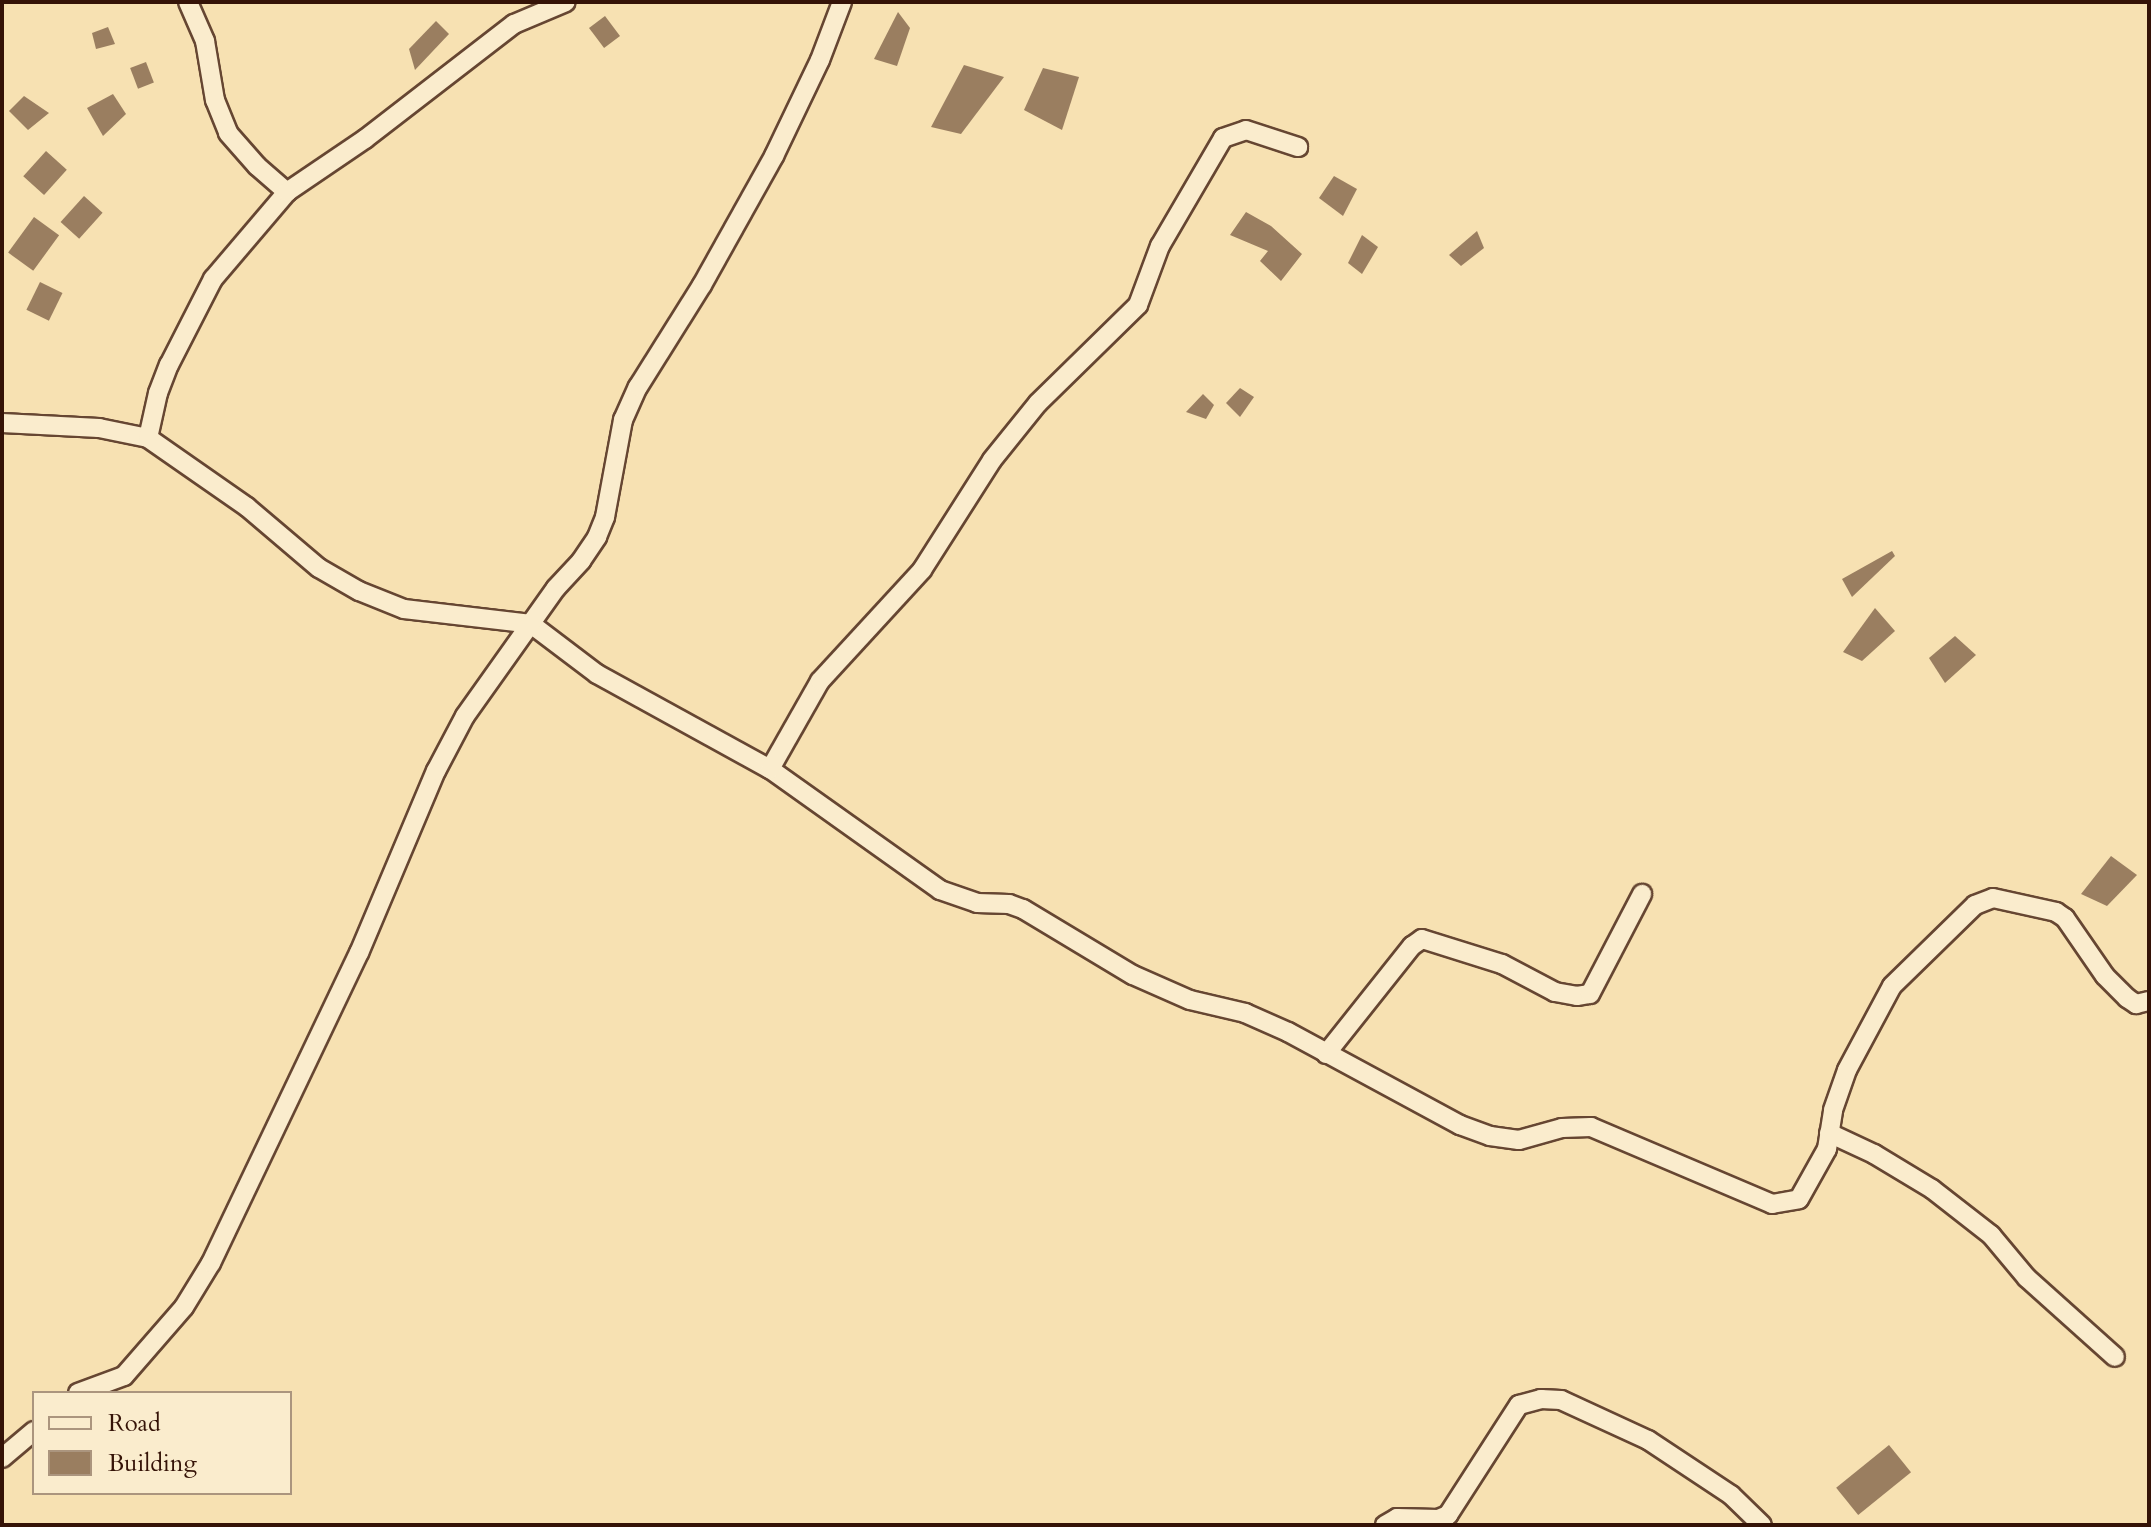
<!DOCTYPE html>
<style>
body{margin:0}
#map{position:relative;width:2151px;height:1527px;overflow:hidden;background:#f7e1b2;font-family:Cardo,serif}
div>[style]{position:absolute}
.building>*{inset:0;background:#9a7e60;transform-origin:0 0}
.roads{filter:drop-shadow(2px 0 #664632) drop-shadow(-2px 0 #664632) drop-shadow(0 2px #664632) drop-shadow(0 -2px #664632)}
.minor>*{height:18px;margin:-9px;padding:0 9px;transform-origin:9px;border-radius:9px;background:#faeccd}
span{translate:-50% -50%;white-space:nowrap;text-align:center;line-height:1.15;-webkit-text-stroke:6px #faeccd;paint-order:stroke}
.frame{position:absolute;inset:0;border:4px solid #351307;pointer-events:none}
.legend{position:absolute;left:32px;top:1391px;width:260px;height:104px;box-sizing:border-box;background:#faeccd;border:2px solid #ab957e;margin:0;padding:10px 14px;list-style:none;font-size:24px;color:#351307}
.legend li{display:flex;align-items:center;gap:16px;height:40px}
.legend b{width:40px;border:2px solid #ab957e}
</style>
<div id="map">
<div class="building">
<i style="clip-path:polygon(898px 12px,910px 28px,897px 66px,874px 59px)"></i>
<i style="left:605px;top:16px;width:25px;height:20px;rotate:53deg"></i>
<i style="clip-path:polygon(436px 21px,449px 34px,415px 70px,409px 49px)"></i>
<i style="clip-path:polygon(108px 27px,115px 44px,96px 49px,92px 33px)"></i>
<i style="left:146px;top:62px;width:22px;height:17px;rotate:69deg"></i>
<i style="clip-path:polygon(964px 65px,1004px 77px,961px 134px,931px 127px)"></i>
<i style="clip-path:polygon(1043px 68px,1079px 77px,1062px 130px,1024px 110px)"></i>
<i style="clip-path:polygon(113px 94px,126px 114px,103px 136px,87px 108px)"></i>
<i style="clip-path:polygon(24px 96px,49px 113px,28px 130px,9px 111px)"></i>
<i style="left:46px;top:151px;width:28px;height:34px;rotate:42deg"></i>
<i style="clip-path:polygon(1334px 176px,1357px 189px,1343px 216px,1319px 198px)"></i>
<i style="left:84px;top:196px;width:25px;height:35px;rotate:42deg"></i>
<i style="clip-path:polygon(1246px 212px,1271px 226px,1302px 254px,1281px 281px,1260px 261px,1268px 251px,1230px 235px)"></i>
<i style="left:34px;top:217px;width:31px;height:44px;rotate:36deg"></i>
<i style="clip-path:polygon(1477px 231px,1484px 248px,1461px 266px,1449px 255px)"></i>
<i style="clip-path:polygon(1362px 235px,1378px 247px,1362px 274px,1348px 263px)"></i>
<i style="left:40px;top:282px;width:25px;height:31px;rotate:26deg"></i>
<i style="clip-path:polygon(1240px 388px,1254px 397px,1240px 417px,1226px 403px)"></i>
<i style="clip-path:polygon(1203px 394px,1214px 405px,1206px 419px,1186px 412px)"></i>
<i style="clip-path:polygon(1892px 551px,1895px 556px,1852px 597px,1842px 579px)"></i>
<i style="clip-path:polygon(1875px 608px,1895px 631px,1862px 661px,1843px 652px)"></i>
<i style="clip-path:polygon(1955px 636px,1976px 655px,1945px 683px,1929px 658px)"></i>
<i style="clip-path:polygon(2111px 856px,2137px 875px,2107px 906px,2081px 894px)"></i>
<i style="left:1889px;top:1445px;width:35px;height:68px;rotate:51deg"></i>
</div>
<div class="roads">
<div class="minor">
<i style="left:188px;top:2px;width:43px;rotate:66.4deg"></i>
<i style="left:205px;top:41px;width:60px;rotate:80.4deg"></i>
<i style="left:215px;top:100px;width:35px;rotate:68deg"></i>
<i style="left:228px;top:133px;width:44px;rotate:48.7deg"></i>
<i style="left:257px;top:166px;width:40px;rotate:41deg"></i>
<i style="left:2px;top:423px;width:97px;rotate:3deg"></i>
<i style="left:99px;top:428px;width:50px;rotate:11.5deg"></i>
<i style="left:148px;top:438px;width:121px;rotate:34.9deg"></i>
<i style="left:247px;top:507px;width:94px;rotate:40.3deg"></i>
<i style="left:319px;top:568px;width:46px;rotate:29.9deg"></i>
<i style="left:359px;top:591px;width:48px;rotate:21.8deg"></i>
<i style="left:404px;top:609px;width:128px;rotate:6.7deg"></i>
<i style="left:531px;top:624px;width:83px;rotate:37.1deg"></i>
<i style="left:597px;top:674px;width:197px;rotate:28.8deg"></i>
<i style="left:770px;top:769px;width:209px;rotate:35.4deg"></i>
<i style="left:940px;top:890px;width:39px;rotate:19deg"></i>
<i style="left:977px;top:903px;width:32px;rotate:2deg"></i>
<i style="left:1009px;top:904px;width:15px;rotate:20deg"></i>
<i style="left:1023px;top:909px;width:128px;rotate:31deg"></i>
<i style="left:1133px;top:975px;width:62px;rotate:23.7deg"></i>
<i style="left:1190px;top:1000px;width:57px;rotate:13.3deg"></i>
<i style="left:1245px;top:1013px;width:47px;rotate:23.8deg"></i>
<i style="left:1288px;top:1032px;width:196px;rotate:28.4deg"></i>
<i style="left:1460px;top:1125px;width:32px;rotate:20deg"></i>
<i style="left:1490px;top:1136px;width:29px;rotate:8deg"></i>
<i style="left:1519px;top:1140px;width:45px;rotate:-15.6deg"></i>
<i style="left:1562px;top:1128px;width:29px;rotate:-2deg"></i>
<i style="left:1591px;top:1127px;width:197px;rotate:23deg"></i>
<i style="left:1772px;top:1204px;width:27px;rotate:-10deg"></i>
<i style="left:1799px;top:1199px;width:57px;rotate:-60.8deg"></i>
<i style="left:1827px;top:1149px;width:39px;rotate:-81deg"></i>
<i style="left:1833px;top:1110px;width:42px;rotate:-70.7deg"></i>
<i style="left:1847px;top:1070px;width:95px;rotate:-61.8deg"></i>
<i style="left:1892px;top:986px;width:116px;rotate:-44.3deg"></i>
<i style="left:1975px;top:905px;width:19px;rotate:-21deg"></i>
<i style="left:1993px;top:898px;width:65px;rotate:12.5deg"></i>
<i style="left:2056px;top:912px;width:11px;rotate:34deg"></i>
<i style="left:2065px;top:918px;width:70px;rotate:55.4deg"></i>
<i style="left:2105px;top:976px;width:31px;rotate:45deg"></i>
<i style="left:2127px;top:998px;width:11px;rotate:34deg"></i>
<i style="left:2136px;top:1004px;width:13px;rotate:-13deg"></i>
<i style="left:148px;top:438px;width:46px;rotate:-77.5deg"></i>
<i style="left:158px;top:393px;width:30px;rotate:-69deg"></i>
<i style="left:169px;top:365px;width:97px;rotate:-62.9deg"></i>
<i style="left:213px;top:279px;width:114px;rotate:-49.6deg"></i>
<i style="left:287px;top:192px;width:94px;rotate:-34.2deg"></i>
<i style="left:365px;top:139px;width:188px;rotate:-37.7deg"></i>
<i style="left:514px;top:24px;width:56px;rotate:-22.9deg"></i>
<i style="left:770px;top:769px;width:101px;rotate:-60.4deg"></i>
<i style="left:820px;top:681px;width:151px;rotate:-47.4deg"></i>
<i style="left:922px;top:570px;width:130px;rotate:-57.5deg"></i>
<i style="left:992px;top:460px;width:73px;rotate:-51.1deg"></i>
<i style="left:1038px;top:403px;width:140px;rotate:-44.4deg"></i>
<i style="left:1138px;top:305px;width:63px;rotate:-69.6deg"></i>
<i style="left:1160px;top:246px;width:125px;rotate:-59.7deg"></i>
<i style="left:1223px;top:138px;width:24px;rotate:-19deg"></i>
<i style="left:1246px;top:130px;width:55px;rotate:18.1deg"></i>
<i style="left:1326px;top:1054px;width:138px;rotate:-51.5deg"></i>
<i style="left:1412px;top:946px;width:12px;rotate:-35deg"></i>
<i style="left:1422px;top:939px;width:84px;rotate:17.4deg"></i>
<i style="left:1502px;top:964px;width:60px;rotate:27.8deg"></i>
<i style="left:1555px;top:992px;width:22px;rotate:10deg"></i>
<i style="left:1577px;top:996px;width:13px;rotate:-9deg"></i>
<i style="left:1590px;top:994px;width:113px;rotate:-62.5deg"></i>
<i style="left:1829px;top:1133px;width:50px;rotate:25deg"></i>
<i style="left:1874px;top:1154px;width:68px;rotate:31.1deg"></i>
<i style="left:1932px;top:1189px;width:75px;rotate:37.9deg"></i>
<i style="left:1991px;top:1235px;width:56px;rotate:50.1deg"></i>
<i style="left:2027px;top:1278px;width:118px;rotate:41.9deg"></i>
<i style="left:78px;top:1393px;width:49px;rotate:-20.3deg"></i>
<i style="left:124px;top:1376px;width:91px;rotate:-49deg"></i>
<i style="left:184px;top:1307px;width:52px;rotate:-58.5deg"></i>
<i style="left:211px;top:1263px;width:344px;rotate:-64.5deg"></i>
<i style="left:359px;top:953px;width:198px;rotate:-67.1deg"></i>
<i style="left:436px;top:771px;width:62px;rotate:-62.2deg"></i>
<i style="left:465px;top:716px;width:157px;rotate:-54.6deg"></i>
<i style="left:556px;top:588px;width:37px;rotate:-47deg"></i>
<i style="left:581px;top:561px;width:29px;rotate:-56deg"></i>
<i style="left:597px;top:537px;width:22px;rotate:-68deg"></i>
<i style="left:605px;top:517px;width:99px;rotate:-79.5deg"></i>
<i style="left:623px;top:420px;width:36px;rotate:-66deg"></i>
<i style="left:638px;top:387px;width:120px;rotate:-57.9deg"></i>
<i style="left:702px;top:285px;width:148px;rotate:-60.8deg"></i>
<i style="left:774px;top:156px;width:106px;rotate:-64.4deg"></i>
<i style="left:820px;top:60px;width:62px;rotate:-69.2deg"></i>
<i style="left:2px;top:1458px;width:42px;rotate:-40.2deg"></i>
<i style="left:1385px;top:1525px;width:14px;rotate:-30deg"></i>
<i style="left:1397px;top:1518px;width:41px;rotate:1.4deg"></i>
<i style="left:1438px;top:1519px;width:11px;rotate:-22deg"></i>
<i style="left:1448px;top:1515px;width:131px;rotate:-57.2deg"></i>
<i style="left:1519px;top:1405px;width:23px;rotate:-15deg"></i>
<i style="left:1541px;top:1399px;width:20px;rotate:3deg"></i>
<i style="left:1561px;top:1400px;width:96px;rotate:24.7deg"></i>
<i style="left:1648px;top:1440px;width:100px;rotate:33.5deg"></i>
<i style="left:1731px;top:1495px;width:43px;rotate:44.1deg"></i>
</div>
</div>
<div class="frame"></div>
<ul class="legend">
<li><b style="height:10px;background:#faeccd"></b>Road</li>
<li><b style="height:22px;background:#9a7e60"></b>Building</li>
</ul>
</div>
